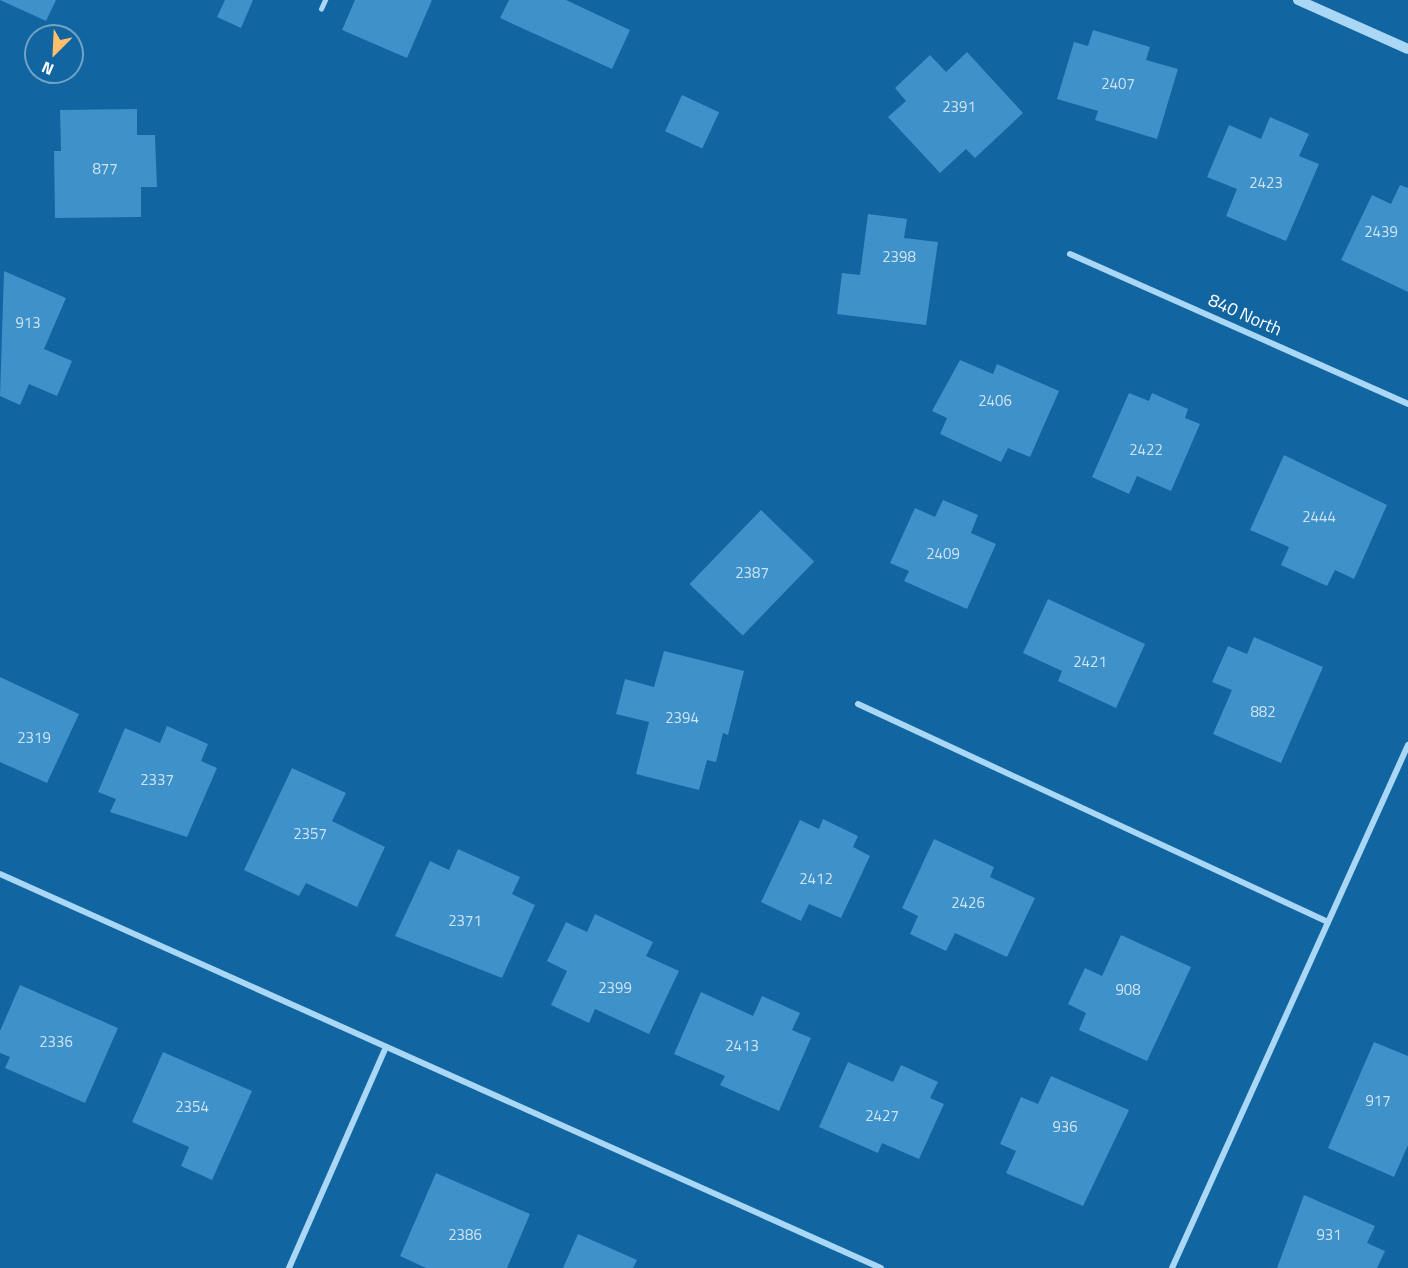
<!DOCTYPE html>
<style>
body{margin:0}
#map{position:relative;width:1408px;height:1268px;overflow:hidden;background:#1165a0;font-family:"Titillium Web",sans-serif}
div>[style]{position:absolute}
.building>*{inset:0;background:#3e91c9;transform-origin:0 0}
.service>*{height:4.5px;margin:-2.25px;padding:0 2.25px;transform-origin:2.25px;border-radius:2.25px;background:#a9d7f5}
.minor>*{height:6px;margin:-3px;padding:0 3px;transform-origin:3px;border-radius:3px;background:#a9d7f5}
.tertiary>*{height:10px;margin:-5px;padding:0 5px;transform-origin:5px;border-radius:5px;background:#a9d7f5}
span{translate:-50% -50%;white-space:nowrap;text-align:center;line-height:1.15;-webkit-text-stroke:6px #1165a0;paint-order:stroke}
.number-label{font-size:15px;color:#cfe4f2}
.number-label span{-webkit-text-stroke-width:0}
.street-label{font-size:18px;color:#fff}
.north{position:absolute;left:24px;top:24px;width:60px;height:60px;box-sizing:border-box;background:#1165a0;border:2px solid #70a3c6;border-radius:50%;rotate:204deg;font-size:16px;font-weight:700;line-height:24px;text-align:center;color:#fff}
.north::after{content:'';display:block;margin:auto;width:21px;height:27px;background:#ffbf6d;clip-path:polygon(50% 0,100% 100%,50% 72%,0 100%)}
</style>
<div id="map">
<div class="building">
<i style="clip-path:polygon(0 0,56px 0,46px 21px)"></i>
<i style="clip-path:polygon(225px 0,253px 0,241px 28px,217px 17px)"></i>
<i style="clip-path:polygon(355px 0,432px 0,407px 58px,342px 30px)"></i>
<i style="clip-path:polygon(509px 0,566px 0,630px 30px,612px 69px,500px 18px)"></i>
<i style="clip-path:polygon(1093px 30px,1150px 47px,1146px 60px,1178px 69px,1157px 139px,1095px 120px,1098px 111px,1057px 99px,1074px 42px,1088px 46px)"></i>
<i style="clip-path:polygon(967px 52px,1023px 113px,975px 158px,966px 149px,940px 173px,888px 117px,906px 101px,895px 88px,930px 55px,946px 72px)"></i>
<i style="left:682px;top:95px;width:41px;height:40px;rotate:25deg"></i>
<i style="clip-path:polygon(137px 109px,137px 135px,155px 135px,157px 187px,141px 187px,141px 217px,55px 218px,54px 151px,61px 151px,60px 110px)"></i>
<i style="clip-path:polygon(1270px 117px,1309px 134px,1299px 156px,1319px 164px,1286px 241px,1226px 216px,1237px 189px,1207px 177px,1229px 125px,1261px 139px)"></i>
<i style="clip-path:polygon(1400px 185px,1408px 188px,1408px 292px,1341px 260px,1372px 195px,1391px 204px)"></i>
<i style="clip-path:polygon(868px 214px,907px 219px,904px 238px,938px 242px,926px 325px,837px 314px,842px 273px,860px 275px)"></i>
<i style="clip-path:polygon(4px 271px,66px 298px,44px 349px,72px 361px,57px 396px,29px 384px,20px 405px,0 396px)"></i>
<i style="clip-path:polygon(960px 360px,993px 374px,997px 364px,1059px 391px,1030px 457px,1008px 448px,1001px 462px,940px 434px,947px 418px,932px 411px)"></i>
<i style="clip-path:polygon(1129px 393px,1149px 401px,1152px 393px,1188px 409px,1185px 418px,1200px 424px,1171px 491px,1137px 476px,1129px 494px,1092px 477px)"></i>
<i style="clip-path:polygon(1284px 455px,1387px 505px,1354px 579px,1335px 570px,1327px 586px,1281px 565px,1289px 547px,1250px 530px)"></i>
<i style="clip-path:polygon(943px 500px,978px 515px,971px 533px,996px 544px,967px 609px,904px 581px,909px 571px,890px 563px,915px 508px,935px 517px)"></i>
<i style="left:761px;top:510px;width:74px;height:103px;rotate:44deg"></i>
<i style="clip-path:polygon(1048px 599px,1145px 644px,1116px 708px,1058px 681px,1062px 671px,1023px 653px)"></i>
<i style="clip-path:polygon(1254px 637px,1323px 667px,1281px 763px,1213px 734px,1232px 690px,1212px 682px,1228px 646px,1247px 654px)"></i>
<i style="clip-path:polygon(664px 651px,744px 671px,728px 735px,723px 733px,716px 762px,707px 760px,699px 790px,636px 774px,649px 722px,616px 714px,625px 679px,654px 687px)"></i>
<i style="clip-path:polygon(0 677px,79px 714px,47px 783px,0 762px)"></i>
<i style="clip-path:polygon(167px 726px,208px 744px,201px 761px,217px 768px,187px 837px,110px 812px,116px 799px,98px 792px,125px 728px,160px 743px)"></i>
<i style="clip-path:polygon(292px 768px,346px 793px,332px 821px,385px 847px,357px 907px,306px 883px,299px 896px,244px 870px)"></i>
<i style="clip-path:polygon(823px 819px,858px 836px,853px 847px,870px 856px,841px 918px,809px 904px,801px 921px,761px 902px,800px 820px,819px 829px)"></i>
<i style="clip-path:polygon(934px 839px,994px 867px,990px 877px,1035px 898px,1007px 957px,955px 933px,946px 951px,910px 934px,918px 916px,902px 908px)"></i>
<i style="clip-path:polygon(458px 849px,520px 877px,512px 894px,535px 905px,502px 978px,395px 936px,430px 861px,449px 870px)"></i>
<i style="clip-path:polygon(595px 914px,653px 942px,646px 956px,679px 971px,649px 1034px,595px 1009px,589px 1023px,551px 1005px,567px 971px,547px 961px,566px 922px,587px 932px)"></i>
<i style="clip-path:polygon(1121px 935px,1191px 967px,1147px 1061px,1079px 1030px,1086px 1013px,1068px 1004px,1085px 968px,1102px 976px)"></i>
<i style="clip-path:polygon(20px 985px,118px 1028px,85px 1103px,5px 1068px,10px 1057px,0 1053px,0 1031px)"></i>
<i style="clip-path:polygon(701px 992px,753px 1016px,762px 996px,800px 1013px,792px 1030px,811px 1038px,779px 1111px,720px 1085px,725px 1076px,674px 1054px)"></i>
<i style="clip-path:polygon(1374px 1042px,1408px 1056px,1408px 1145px,1394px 1177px,1328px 1148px)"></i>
<i style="clip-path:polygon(163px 1052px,252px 1091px,212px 1180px,181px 1166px,189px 1147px,132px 1122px)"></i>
<i style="clip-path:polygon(848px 1062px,893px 1082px,901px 1065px,938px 1082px,930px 1098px,944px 1104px,919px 1159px,882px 1143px,878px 1153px,819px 1127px)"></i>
<i style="clip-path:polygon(1051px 1076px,1129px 1110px,1083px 1206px,1006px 1173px,1016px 1151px,1000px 1144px,1021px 1097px,1038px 1104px)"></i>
<i style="clip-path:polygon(436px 1173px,530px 1214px,507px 1268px,426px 1268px,400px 1256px)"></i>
<i style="clip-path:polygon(1304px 1195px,1375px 1226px,1367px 1243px,1385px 1251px,1377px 1268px,1277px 1268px)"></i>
<i style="clip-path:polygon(578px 1234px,637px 1260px,633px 1268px,563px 1268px)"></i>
</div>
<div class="service">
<i style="left:321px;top:9px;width:10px;rotate:-66deg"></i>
</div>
<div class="minor">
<i style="left:1070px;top:254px;width:370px;rotate:23.9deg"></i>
<i style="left:858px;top:704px;width:518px;rotate:24.88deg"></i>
<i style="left:0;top:874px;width:965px;rotate:24.1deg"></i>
<i style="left:289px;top:1268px;width:239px;rotate:-66.3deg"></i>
<i style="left:1172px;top:1268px;width:574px;rotate:-65.71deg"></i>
</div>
<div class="tertiary">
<i style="left:1298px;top:0;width:120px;rotate:24deg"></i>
</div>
<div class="number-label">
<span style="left:1118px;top:84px">2407</span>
<span style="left:959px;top:107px">2391</span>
<span style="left:105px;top:169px">877</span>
<span style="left:1266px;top:183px">2423</span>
<span style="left:1381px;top:232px">2439</span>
<span style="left:899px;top:257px">2398</span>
<span style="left:28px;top:323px">913</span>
<span style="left:995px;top:401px">2406</span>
<span style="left:1146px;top:450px">2422</span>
<span style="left:1319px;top:517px">2444</span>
<span style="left:943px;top:554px">2409</span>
<span style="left:752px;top:573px">2387</span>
<span style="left:1090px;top:662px">2421</span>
<span style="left:1263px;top:712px">882</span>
<span style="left:682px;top:718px">2394</span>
<span style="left:34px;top:738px">2319</span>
<span style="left:157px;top:780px">2337</span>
<span style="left:310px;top:834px">2357</span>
<span style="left:816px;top:879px">2412</span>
<span style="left:968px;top:903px">2426</span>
<span style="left:465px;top:921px">2371</span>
<span style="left:615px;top:988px">2399</span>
<span style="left:1128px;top:990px">908</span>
<span style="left:56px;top:1042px">2336</span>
<span style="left:742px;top:1046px">2413</span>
<span style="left:1378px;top:1101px">917</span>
<span style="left:192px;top:1107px">2354</span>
<span style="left:882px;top:1116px">2427</span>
<span style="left:1065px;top:1127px">936</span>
<span style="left:465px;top:1235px">2386</span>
<span style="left:1329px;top:1235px">931</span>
</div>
<div class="street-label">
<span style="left:1245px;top:315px;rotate:24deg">840 North</span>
</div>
<div class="north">N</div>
</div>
